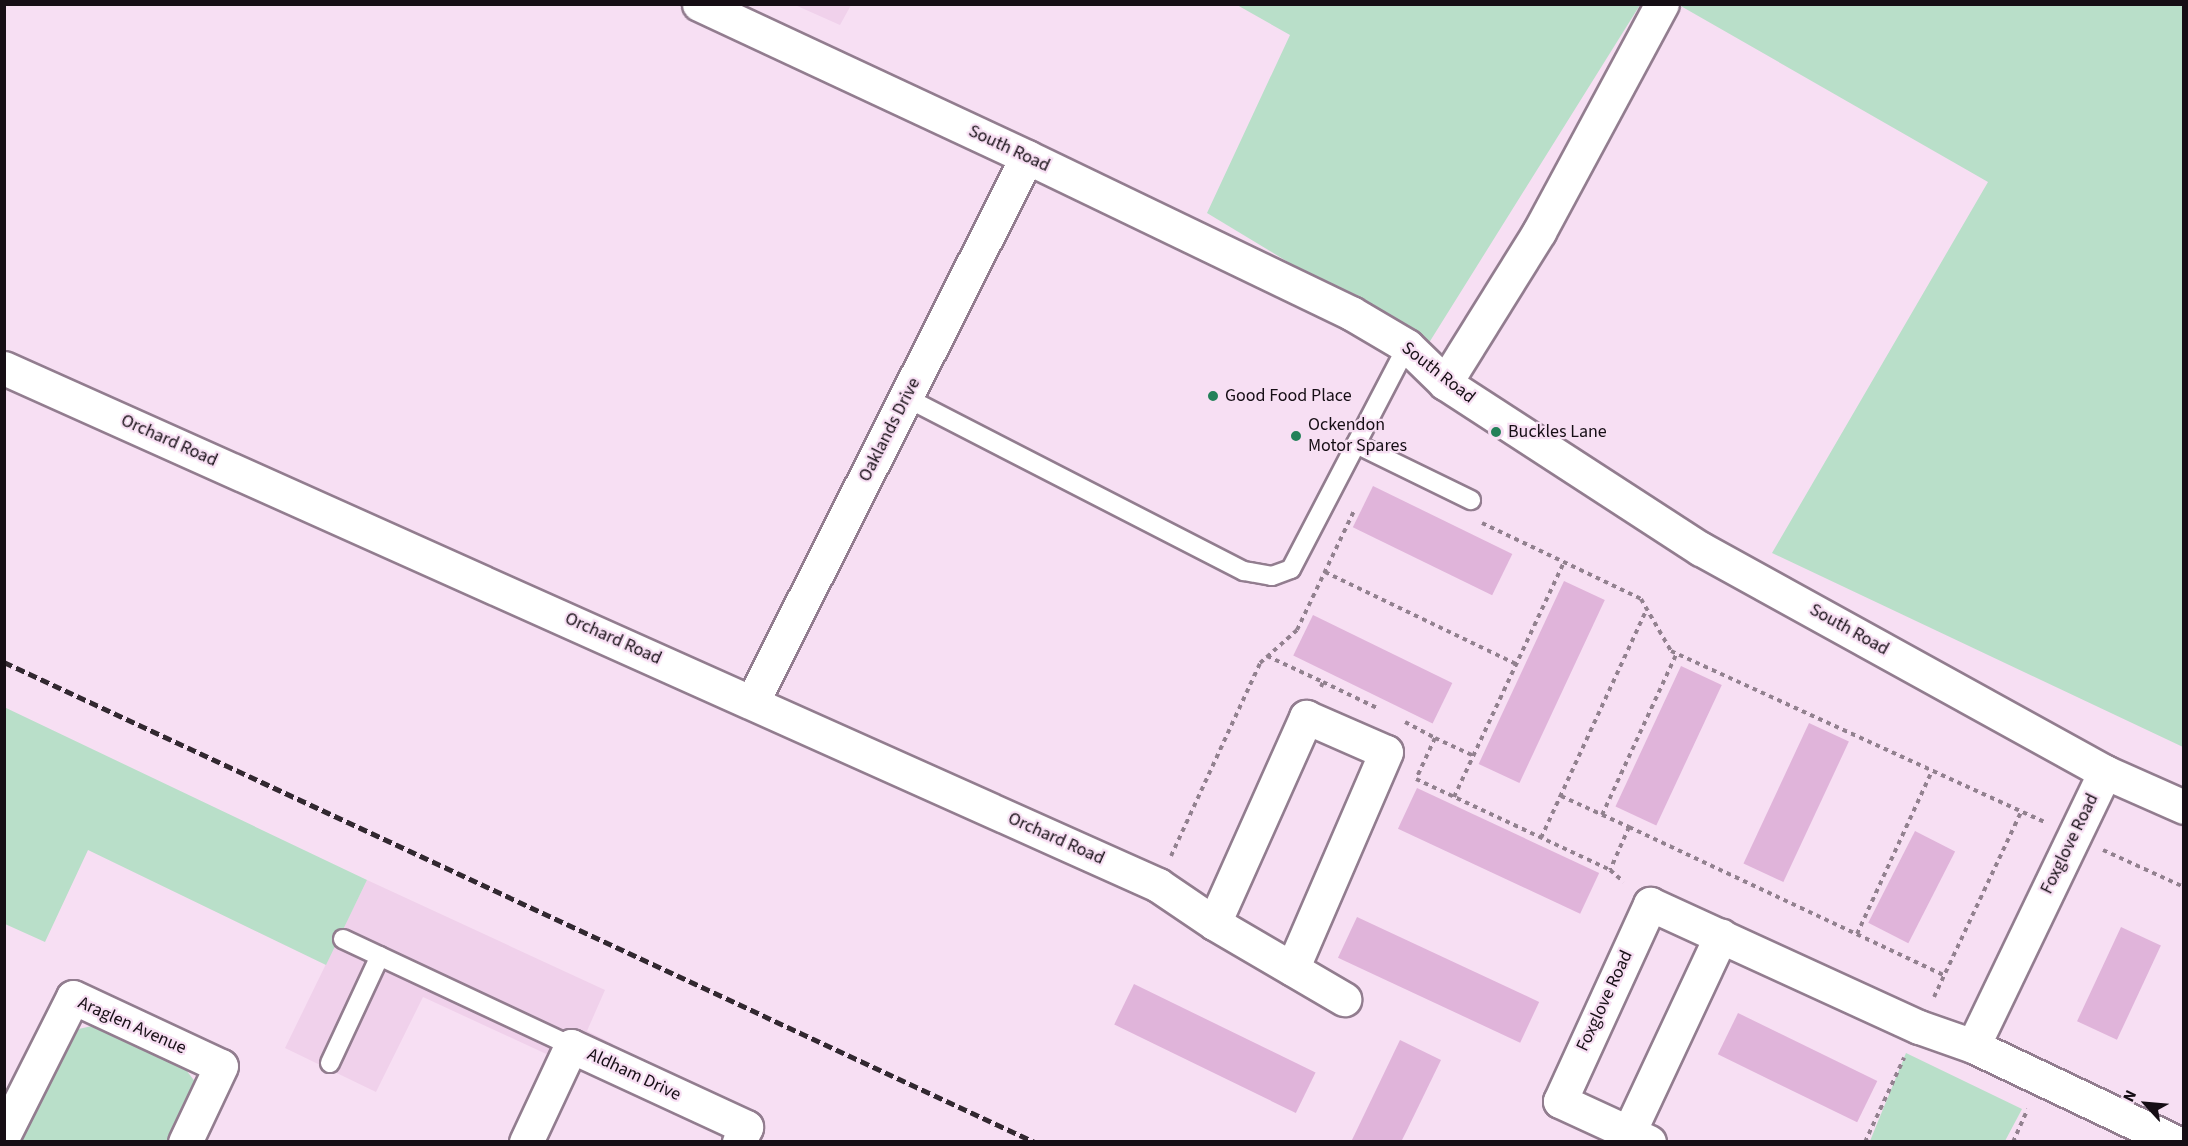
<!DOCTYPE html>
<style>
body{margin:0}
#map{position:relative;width:2188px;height:1146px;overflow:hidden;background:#f7dff3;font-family:"Source Sans 3",sans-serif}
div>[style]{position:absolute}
.built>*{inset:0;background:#f0d1eb}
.green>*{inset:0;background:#b9dfc9}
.building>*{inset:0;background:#e0b4da;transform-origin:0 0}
.path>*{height:4px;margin-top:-2px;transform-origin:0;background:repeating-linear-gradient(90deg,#92818f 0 4.5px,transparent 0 9px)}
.roads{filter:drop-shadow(2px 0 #927d8f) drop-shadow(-2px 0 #927d8f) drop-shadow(0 2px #927d8f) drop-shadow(0 -2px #927d8f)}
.lane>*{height:18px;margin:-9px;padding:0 9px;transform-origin:9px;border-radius:9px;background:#fff}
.street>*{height:33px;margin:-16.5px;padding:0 16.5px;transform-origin:16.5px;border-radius:16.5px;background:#fff}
.secondary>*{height:33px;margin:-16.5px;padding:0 16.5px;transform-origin:16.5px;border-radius:16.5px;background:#fff}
.rail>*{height:4.5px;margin-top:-2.25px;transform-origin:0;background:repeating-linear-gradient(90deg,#322830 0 9px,transparent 0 13.5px)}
.dots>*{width:16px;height:16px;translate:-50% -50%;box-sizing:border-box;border:3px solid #f7dff3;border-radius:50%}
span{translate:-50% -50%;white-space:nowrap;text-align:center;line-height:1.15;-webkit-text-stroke:4.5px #f7dff3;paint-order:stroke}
.street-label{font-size:18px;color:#160e15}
.poi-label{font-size:18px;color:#160e15}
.left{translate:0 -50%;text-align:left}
.frame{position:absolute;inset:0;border:6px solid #160e15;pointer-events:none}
.north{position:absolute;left:2116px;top:1074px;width:60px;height:60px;-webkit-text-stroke:4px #f7dff3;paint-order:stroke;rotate:296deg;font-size:16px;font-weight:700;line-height:24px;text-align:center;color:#160e15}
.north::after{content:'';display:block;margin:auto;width:21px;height:27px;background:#160e15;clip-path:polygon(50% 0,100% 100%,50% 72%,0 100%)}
</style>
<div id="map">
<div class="built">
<i style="clip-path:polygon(795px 5px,851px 5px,840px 25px)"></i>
<i style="clip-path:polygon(367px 880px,605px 990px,587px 1031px,613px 1044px,598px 1078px,423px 997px,376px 1092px,285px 1048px)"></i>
</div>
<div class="green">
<i style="clip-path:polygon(1237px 5px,1640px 5px,1427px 346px,1207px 213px,1290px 35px)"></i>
<i style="clip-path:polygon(1679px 5px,2183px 5px,2183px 747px,1772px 553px,1988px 182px)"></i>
<i style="clip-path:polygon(4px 707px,367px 880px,326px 965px,88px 850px,45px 942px,5px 924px)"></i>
<i style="clip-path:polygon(101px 1024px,174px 1054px,199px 1087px,171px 1141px,21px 1142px,74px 1030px)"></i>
<i style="clip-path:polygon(1906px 1053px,2022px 1109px,2005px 1141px,1870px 1141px)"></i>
</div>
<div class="building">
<i style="left:1373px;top:486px;width:155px;height:46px;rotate:26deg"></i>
<i style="left:1564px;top:581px;width:45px;height:202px;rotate:25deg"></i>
<i style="left:1313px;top:615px;width:155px;height:45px;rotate:26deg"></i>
<i style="left:1681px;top:666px;width:45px;height:155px;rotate:25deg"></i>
<i style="left:1809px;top:723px;width:44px;height:155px;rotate:25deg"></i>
<i style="left:1417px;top:788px;width:201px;height:45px;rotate:25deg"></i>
<i style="left:1915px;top:831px;width:45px;height:103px;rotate:27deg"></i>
<i style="left:1357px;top:917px;width:201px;height:45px;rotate:25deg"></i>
<i style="left:2121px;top:927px;width:44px;height:104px;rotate:25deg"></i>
<i style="left:1134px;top:984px;width:202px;height:45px;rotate:26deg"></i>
<i style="left:1738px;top:1013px;width:155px;height:46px;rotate:26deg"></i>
<i style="clip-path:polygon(1400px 1040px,1441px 1060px,1407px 1130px,1401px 1142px,1351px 1142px)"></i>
</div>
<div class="path">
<i style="left:1482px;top:523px;width:176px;rotate:25.5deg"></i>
<i style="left:1641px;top:599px;width:60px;rotate:60deg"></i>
<i style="left:1671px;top:651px;width:410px;rotate:24.6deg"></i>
<i style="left:1325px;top:572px;width:212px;rotate:25.7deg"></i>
<i style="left:1267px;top:656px;width:62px;rotate:24.9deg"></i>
<i style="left:1321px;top:687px;width:5px;rotate:-68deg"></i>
<i style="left:1323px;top:682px;width:62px;rotate:25.7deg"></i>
<i style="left:1405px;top:722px;width:34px;rotate:28deg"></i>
<i style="left:1435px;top:738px;width:45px;rotate:114.9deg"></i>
<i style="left:1416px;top:779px;width:214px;rotate:25.1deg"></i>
<i style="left:1610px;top:870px;width:18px;rotate:41deg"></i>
<i style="left:1435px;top:738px;width:43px;rotate:24.8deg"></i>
<i style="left:1561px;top:796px;width:75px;rotate:24.5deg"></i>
<i style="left:1629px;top:827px;width:47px;rotate:113.8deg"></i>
<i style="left:1454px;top:797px;width:259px;rotate:-64.9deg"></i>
<i style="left:1602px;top:815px;width:179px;rotate:-65.2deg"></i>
<i style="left:1629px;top:827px;width:349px;rotate:25.2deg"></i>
<i style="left:1541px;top:838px;width:252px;rotate:-65.2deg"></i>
<i style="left:2103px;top:850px;width:89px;rotate:24.6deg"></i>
<i style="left:1171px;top:856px;width:213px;rotate:-65.2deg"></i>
<i style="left:1260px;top:663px;width:50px;rotate:-41.7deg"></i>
<i style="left:1297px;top:630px;width:132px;rotate:-64.4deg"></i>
<i style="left:1857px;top:934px;width:179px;rotate:-65.3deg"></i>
<i style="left:1934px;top:997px;width:204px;rotate:-64.8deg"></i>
<i style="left:1865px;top:1142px;width:93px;rotate:-65.1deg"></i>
<i style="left:2013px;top:1142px;width:36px;rotate:-66deg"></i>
</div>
<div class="roads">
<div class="lane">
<i style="left:907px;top:398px;width:379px;rotate:27.2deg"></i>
<i style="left:1244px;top:571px;width:28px;rotate:10deg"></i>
<i style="left:1272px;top:576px;width:20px;rotate:-20deg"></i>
<i style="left:1291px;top:569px;width:251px;rotate:-62.5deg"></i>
<i style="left:1356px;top:444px;width:128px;rotate:26deg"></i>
<i style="left:343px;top:939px;width:252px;rotate:25.1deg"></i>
<i style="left:330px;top:1063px;width:118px;rotate:-65deg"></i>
</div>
<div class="street">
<i style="left:4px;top:368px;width:1265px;rotate:24.13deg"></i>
<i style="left:1158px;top:885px;width:68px;rotate:34.2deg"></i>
<i style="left:1214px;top:923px;width:151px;rotate:30.3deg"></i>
<i style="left:1445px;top:383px;width:178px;rotate:-58.1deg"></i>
<i style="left:1539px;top:232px;width:259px;rotate:-61.7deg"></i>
<i style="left:752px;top:702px;width:610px;rotate:-63.23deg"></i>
<i style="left:1214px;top:923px;width:226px;rotate:-65.9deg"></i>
<i style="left:1306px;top:717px;width:87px;rotate:23.6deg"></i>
<i style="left:1386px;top:752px;width:236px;rotate:113.4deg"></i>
<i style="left:1973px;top:1046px;width:224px;rotate:25.4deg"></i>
<i style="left:1629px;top:1132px;width:217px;rotate:-64.9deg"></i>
<i style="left:4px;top:1134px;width:153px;rotate:-63.3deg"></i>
<i style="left:73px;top:997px;width:163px;rotate:25deg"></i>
<i style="left:221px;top:1066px;width:84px;rotate:115.3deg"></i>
<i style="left:526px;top:1142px;width:106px;rotate:-64.9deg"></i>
<i style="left:571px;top:1046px;width:193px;rotate:24.8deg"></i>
<i style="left:746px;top:1127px;width:17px;rotate:115deg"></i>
<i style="left:1649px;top:1142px;width:98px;rotate:-155.3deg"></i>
<i style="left:1560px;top:1101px;width:217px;rotate:-65.4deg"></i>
<i style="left:1650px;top:904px;width:296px;rotate:24.6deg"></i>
<i style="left:1919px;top:1027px;width:57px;rotate:19.4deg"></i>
<i style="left:1973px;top:1046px;width:304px;rotate:-64.3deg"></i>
</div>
<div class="secondary">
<i style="left:699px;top:4px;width:362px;rotate:25deg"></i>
<i style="left:1027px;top:157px;width:360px;rotate:25.7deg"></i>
<i style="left:1351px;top:313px;width:65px;rotate:30.5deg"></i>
<i style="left:1407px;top:346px;width:53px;rotate:44.2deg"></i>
<i style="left:1445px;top:383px;width:305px;rotate:33deg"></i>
<i style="left:1701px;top:549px;width:461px;rotate:28.9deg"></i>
<i style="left:2105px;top:772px;width:86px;rotate:23.9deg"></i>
</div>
</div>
<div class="rail">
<i style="left:4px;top:662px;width:1137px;rotate:24.97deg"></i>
</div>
<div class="dots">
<i style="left:1213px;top:396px;background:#238159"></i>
<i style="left:1496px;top:432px;background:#238159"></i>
<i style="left:1296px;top:436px;background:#238159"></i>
</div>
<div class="street-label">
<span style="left:1009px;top:149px;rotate:25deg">South Road</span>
<span style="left:1438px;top:373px;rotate:38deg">South Road</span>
<span style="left:890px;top:430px;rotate:-63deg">Oaklands Drive</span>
<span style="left:169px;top:441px;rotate:24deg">Orchard Road</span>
<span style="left:1849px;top:630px;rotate:29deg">South Road</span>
<span style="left:613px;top:639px;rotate:24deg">Orchard Road</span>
<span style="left:1056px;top:839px;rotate:24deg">Orchard Road</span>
<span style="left:2070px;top:844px;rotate:-64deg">Foxglove Road</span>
<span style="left:1605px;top:1001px;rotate:-65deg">Foxglove Road</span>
<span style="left:132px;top:1026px;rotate:24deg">Araglen Avenue</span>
<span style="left:634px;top:1075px;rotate:25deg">Aldham Drive</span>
</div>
<div class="poi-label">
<span class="left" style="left:1225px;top:396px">Good Food Place</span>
<span class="left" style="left:1308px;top:436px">Ockendon<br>Motor Spares</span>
<span class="left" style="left:1508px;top:432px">Buckles Lane</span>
</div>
<div class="frame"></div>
<div class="north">N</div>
</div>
